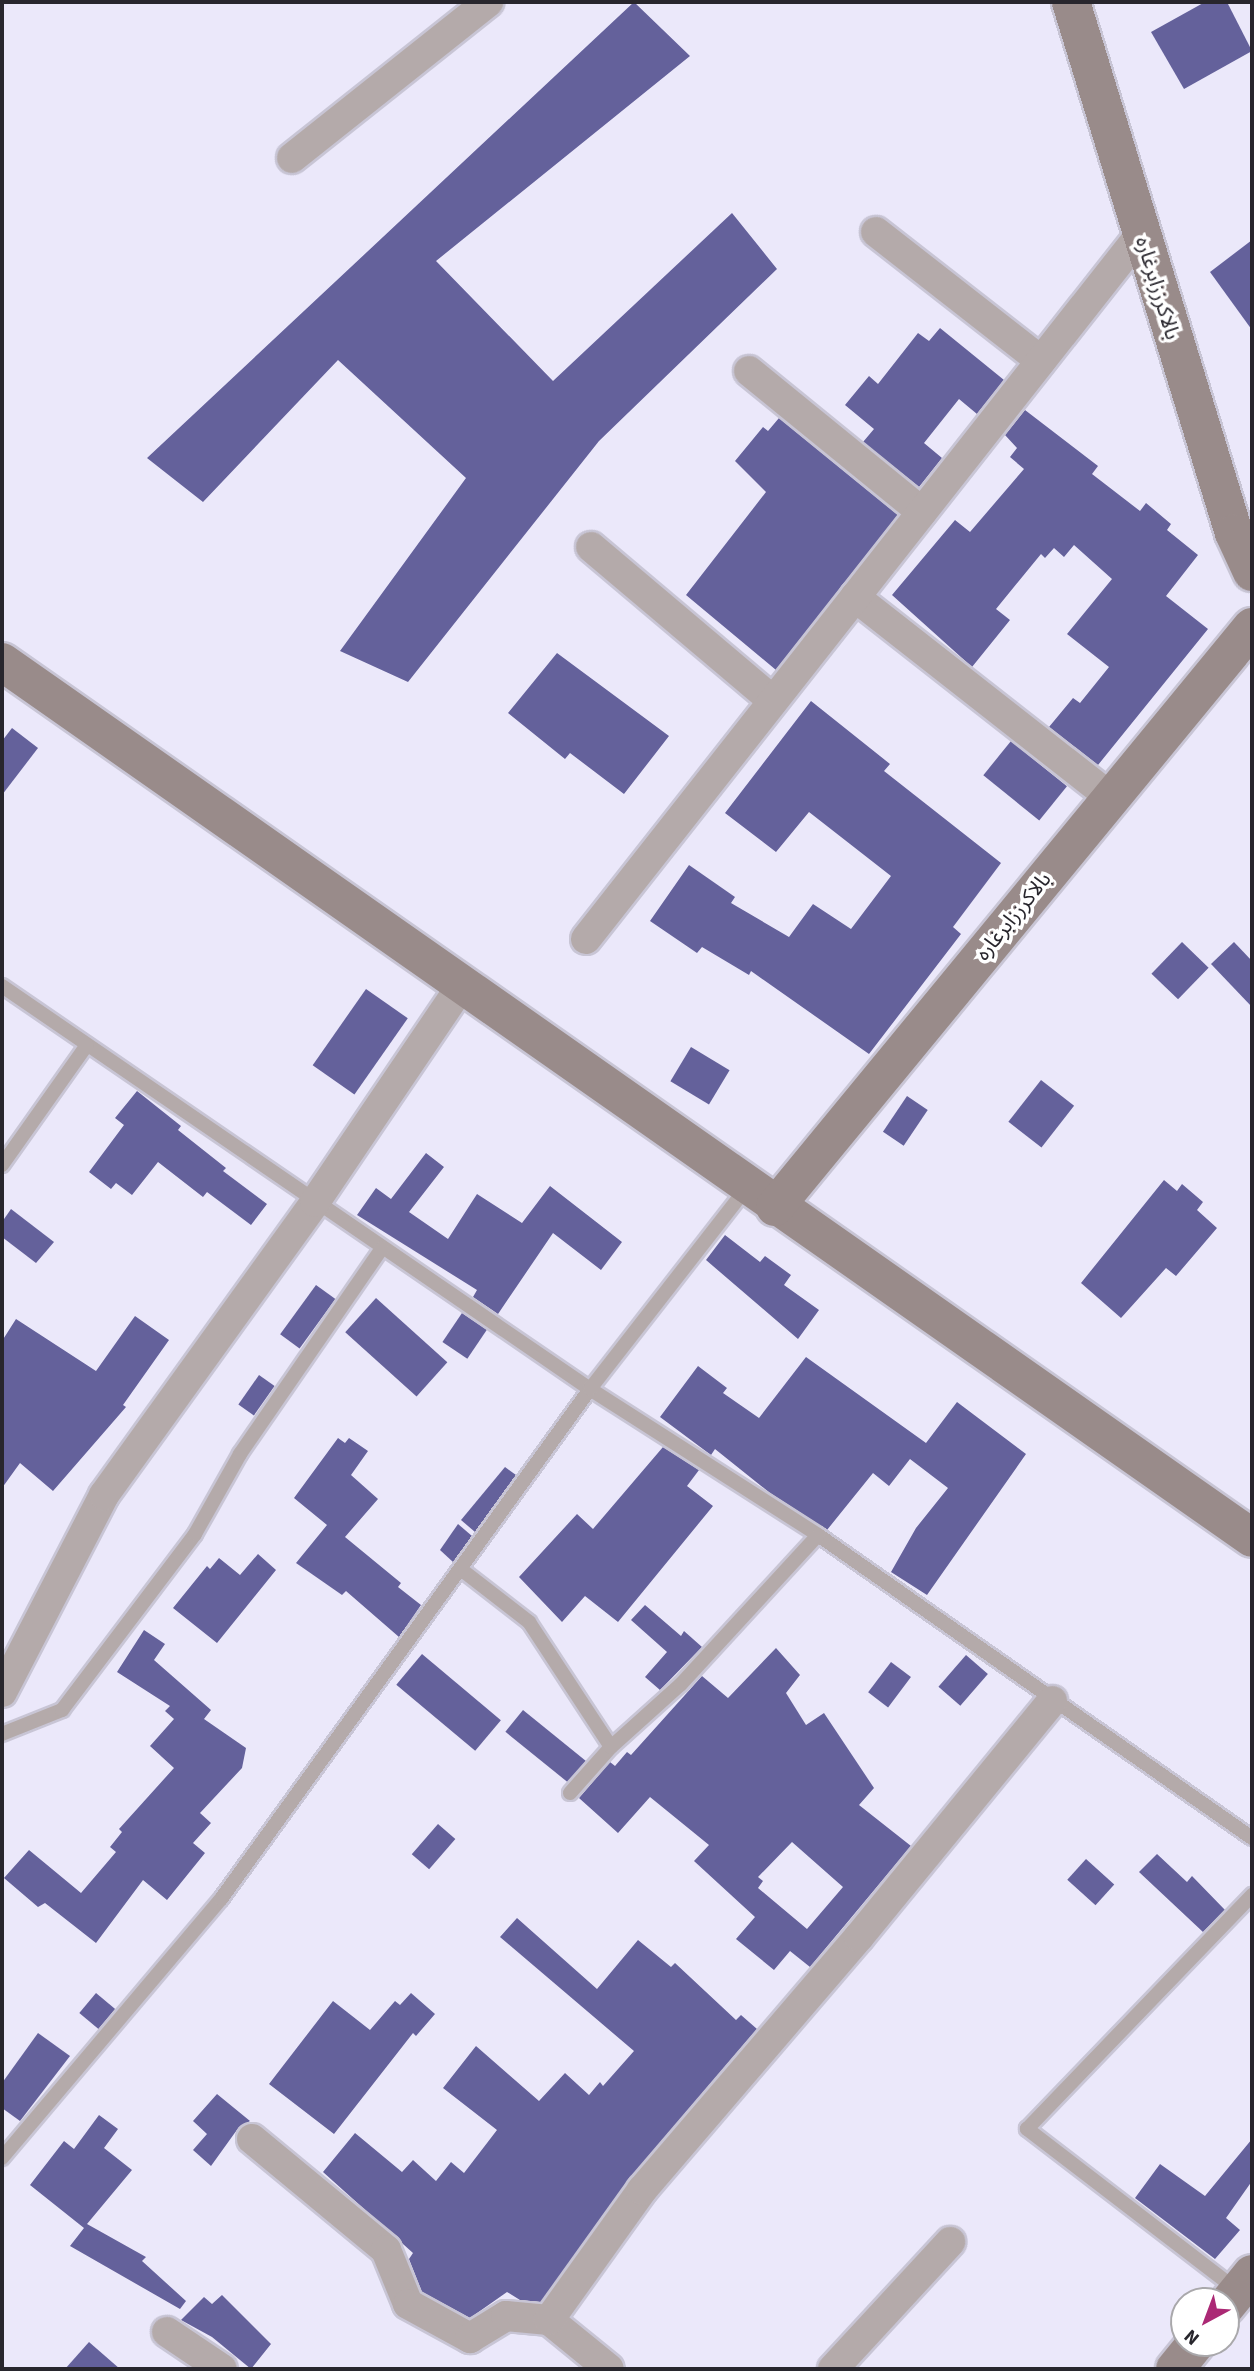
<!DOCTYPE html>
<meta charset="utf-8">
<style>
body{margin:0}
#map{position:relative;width:1254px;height:2371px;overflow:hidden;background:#ebe8fa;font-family:"Source Sans 3","Noto Sans Arabic",sans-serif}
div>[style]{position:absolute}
.building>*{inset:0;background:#64619b;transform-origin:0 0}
.roads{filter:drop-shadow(2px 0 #c8c5d5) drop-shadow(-2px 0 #c8c5d5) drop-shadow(0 2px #c8c5d5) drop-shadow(0 -2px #c8c5d5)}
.lane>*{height:14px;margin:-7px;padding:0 7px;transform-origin:7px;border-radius:7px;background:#b4aaaa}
.street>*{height:30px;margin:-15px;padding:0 15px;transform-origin:15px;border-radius:15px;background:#b4aaaa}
.secondary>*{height:38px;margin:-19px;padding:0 19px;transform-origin:19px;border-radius:19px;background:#998b8a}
span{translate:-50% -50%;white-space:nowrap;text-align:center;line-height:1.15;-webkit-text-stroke:7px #fff;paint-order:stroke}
.street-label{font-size:21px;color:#28262d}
.frame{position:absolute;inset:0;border:4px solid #28262d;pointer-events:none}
.north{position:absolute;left:1170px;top:2287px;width:70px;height:70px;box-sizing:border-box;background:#fff;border:2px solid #a9a8ab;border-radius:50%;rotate:221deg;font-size:19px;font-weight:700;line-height:28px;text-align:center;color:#28262d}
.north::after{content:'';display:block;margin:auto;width:24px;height:32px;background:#ab2975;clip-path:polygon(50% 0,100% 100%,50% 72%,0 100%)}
</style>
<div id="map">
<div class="building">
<i style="clip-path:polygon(634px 2px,690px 56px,436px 261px,553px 381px,732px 213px,777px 269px,599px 441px,408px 682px,340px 651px,466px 478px,338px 360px,203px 502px,147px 458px)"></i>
<i style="clip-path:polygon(1205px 2px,1227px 2px,1252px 51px,1184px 89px,1151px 32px)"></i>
<i style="clip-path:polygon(1252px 240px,1252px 330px,1210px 272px)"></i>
<i style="clip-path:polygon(940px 328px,1004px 380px,977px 414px,959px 399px,924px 443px,942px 458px,919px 487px,863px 442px,874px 429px,845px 405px,869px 376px,878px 384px,918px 333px,929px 341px)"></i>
<i style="clip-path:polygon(1025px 410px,1098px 466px,1092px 474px,1140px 511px,1146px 503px,1171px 524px,1167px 530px,1198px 555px,1166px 596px,1208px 629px,1098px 765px,1049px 727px,1073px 698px,1080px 703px,1109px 667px,1067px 634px,1112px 579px,1074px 545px,1064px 557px,1054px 548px,1045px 558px,1041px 554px,996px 609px,1010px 620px,972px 667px,892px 595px,955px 520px,970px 532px,1024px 469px,1010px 457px,1017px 448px,1005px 435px)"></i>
<i style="clip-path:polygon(779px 418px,898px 515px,776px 670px,686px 595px,766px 492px,735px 461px,763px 427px,768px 431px)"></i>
<i style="clip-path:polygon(557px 653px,669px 736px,624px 794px,570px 753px,565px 759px,508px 713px)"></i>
<i style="clip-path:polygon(811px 701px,890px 764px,884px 771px,1001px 863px,953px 927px,961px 934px,869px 1054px,751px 971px,749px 975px,702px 947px,697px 953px,650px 921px,689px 865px,735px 897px,731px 903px,789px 937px,813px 904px,851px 929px,891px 876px,809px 812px,776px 852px,725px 813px)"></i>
<i style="clip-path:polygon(12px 728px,38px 748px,2px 795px,2px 741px)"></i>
<i style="left:1011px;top:741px;width:72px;height:44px;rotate:39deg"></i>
<i style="left:1182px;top:942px;width:37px;height:44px;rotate:44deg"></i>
<i style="clip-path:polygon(1234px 942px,1252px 961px,1252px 1007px,1211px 964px)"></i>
<i style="left:366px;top:989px;width:51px;height:93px;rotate:35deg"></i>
<i style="left:691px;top:1047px;width:45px;height:40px;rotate:31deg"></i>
<i style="left:1041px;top:1080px;width:42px;height:53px;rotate:38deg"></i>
<i style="clip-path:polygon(137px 1091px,181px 1126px,178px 1130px,226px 1168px,223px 1171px,267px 1204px,251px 1225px,207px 1192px,203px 1197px,158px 1162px,132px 1195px,116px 1183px,111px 1189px,89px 1172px,124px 1125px,115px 1118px)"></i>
<i style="left:907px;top:1096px;width:25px;height:43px;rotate:34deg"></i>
<i style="clip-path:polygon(426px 1153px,444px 1167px,409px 1212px,448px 1239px,477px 1194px,522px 1223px,550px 1186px,622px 1242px,601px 1270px,553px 1233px,498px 1314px,473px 1297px,477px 1290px,357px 1215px,376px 1188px,391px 1199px)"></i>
<i style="clip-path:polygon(1164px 1180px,1177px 1191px,1182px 1184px,1203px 1202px,1197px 1210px,1217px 1228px,1176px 1276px,1166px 1268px,1121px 1318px,1081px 1283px)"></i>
<i style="clip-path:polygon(11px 1209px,54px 1242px,36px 1263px,2px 1237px,2px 1222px)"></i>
<i style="clip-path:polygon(725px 1235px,760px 1262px,765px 1256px,791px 1275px,784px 1285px,819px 1310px,798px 1339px,706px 1260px)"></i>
<i style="left:316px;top:1285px;width:24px;height:61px;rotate:36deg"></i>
<i style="left:376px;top:1298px;width:96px;height:46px;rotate:42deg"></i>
<i style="left:462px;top:1313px;width:30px;height:35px;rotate:34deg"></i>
<i style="clip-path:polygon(135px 1316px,169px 1340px,123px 1405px,126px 1407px,53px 1491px,20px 1463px,2px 1488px,2px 1341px,16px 1319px,96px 1371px)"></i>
<i style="clip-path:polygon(806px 1357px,926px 1443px,957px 1402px,1026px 1454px,927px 1595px,891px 1572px,916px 1528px,948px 1488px,910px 1459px,889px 1486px,873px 1473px,827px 1530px,770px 1493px,715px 1449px,711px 1455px,660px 1417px,698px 1366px,727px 1388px,723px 1393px,759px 1418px)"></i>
<i style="left:259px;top:1375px;width:19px;height:36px;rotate:35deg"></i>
<i style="clip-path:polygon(338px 1438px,345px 1443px,349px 1438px,368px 1451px,351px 1475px,378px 1499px,345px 1537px,401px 1583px,398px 1587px,421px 1605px,399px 1637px,346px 1591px,342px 1595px,296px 1563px,327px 1525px,294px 1498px)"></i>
<i style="clip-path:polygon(663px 1447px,699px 1470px,687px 1486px,713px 1506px,618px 1622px,585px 1596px,562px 1622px,519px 1577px,577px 1514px,593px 1529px)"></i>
<i style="clip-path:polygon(505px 1467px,516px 1475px,475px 1532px,461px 1520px)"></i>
<i style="clip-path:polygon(458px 1524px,472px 1536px,453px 1562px,440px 1550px)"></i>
<i style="clip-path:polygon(258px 1554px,276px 1570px,217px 1643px,173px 1608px,207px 1566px,210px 1569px,219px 1558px,240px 1575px)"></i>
<i style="clip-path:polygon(645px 1605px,681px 1636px,684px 1631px,702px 1647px,660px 1690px,645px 1677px,667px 1652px,631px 1620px)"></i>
<i style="clip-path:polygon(144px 1630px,165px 1644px,154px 1660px,211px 1710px,204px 1719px,246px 1748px,242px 1768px,200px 1813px,211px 1823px,193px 1843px,205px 1853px,167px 1900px,143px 1880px,96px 1943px,45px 1903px,38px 1907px,4px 1878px,29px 1850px,81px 1893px,116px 1852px,110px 1847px,122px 1832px,119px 1829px,174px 1768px,150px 1746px,174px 1719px,165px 1711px,170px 1706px,117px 1672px)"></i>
<i style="clip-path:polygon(evenodd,776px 1648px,800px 1675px,786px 1693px,806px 1725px,824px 1713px,874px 1788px,859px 1805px,911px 1846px,810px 1967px,790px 1951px,774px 1970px,736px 1939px,755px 1917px,694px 1861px,709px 1845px,650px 1797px,618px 1833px,579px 1798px,610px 1762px,615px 1766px,627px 1752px,631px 1755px,702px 1676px,728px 1698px,776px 1648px,792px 1842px,843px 1887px,807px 1929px,758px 1888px,763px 1881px,758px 1877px,792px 1842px)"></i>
<i style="left:422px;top:1654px;width:103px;height:40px;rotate:40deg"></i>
<i style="left:966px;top:1655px;width:29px;height:42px;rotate:41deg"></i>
<i style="left:891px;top:1662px;width:25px;height:38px;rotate:37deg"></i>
<i style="left:523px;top:1710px;width:81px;height:28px;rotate:39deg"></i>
<i style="left:438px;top:1824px;width:23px;height:40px;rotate:41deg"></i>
<i style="clip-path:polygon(1157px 1854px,1187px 1882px,1192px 1876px,1225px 1910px,1203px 1932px,1139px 1872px)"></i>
<i style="left:1086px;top:1859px;width:38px;height:28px;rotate:42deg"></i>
<i style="clip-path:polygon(517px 1918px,597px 1989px,638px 1940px,671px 1967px,675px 1963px,736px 2020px,741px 2015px,757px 2029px,629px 2179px,541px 2302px,520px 2300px,507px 2292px,470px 2318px,422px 2292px,409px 2259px,413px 2253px,323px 2172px,355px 2133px,402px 2172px,413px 2160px,436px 2181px,451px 2162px,464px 2173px,497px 2130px,443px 2088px,476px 2046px,539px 2101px,565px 2073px,589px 2095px,600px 2082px,603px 2086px,634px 2051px,500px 1937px)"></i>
<i style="left:96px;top:1993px;width:25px;height:26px;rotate:40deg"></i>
<i style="clip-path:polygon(411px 1993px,435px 2014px,416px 2036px,413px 2033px,334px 2134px,269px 2084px,333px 2001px,370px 2030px,395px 2001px,400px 2005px)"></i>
<i style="clip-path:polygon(38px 2033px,70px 2056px,20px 2121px,2px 2108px,2px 2083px)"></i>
<i style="clip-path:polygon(217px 2094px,250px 2121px,239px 2127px,211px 2166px,193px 2150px,207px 2134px,193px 2121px)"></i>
<i style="clip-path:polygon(99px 2115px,118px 2129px,104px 2148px,132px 2170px,87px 2224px,146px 2257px,142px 2261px,186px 2301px,180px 2309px,70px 2246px,84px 2228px,30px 2185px,64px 2141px,74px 2149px)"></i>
<i style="clip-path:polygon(1252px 2139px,1252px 2181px,1226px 2218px,1240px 2230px,1215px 2259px,1135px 2198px,1160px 2164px,1205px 2196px)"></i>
<i style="clip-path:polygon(222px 2295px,271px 2344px,251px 2369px,212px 2337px,181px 2320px,204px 2297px,212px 2304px)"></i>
<i style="clip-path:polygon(89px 2342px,120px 2369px,65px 2369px)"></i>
</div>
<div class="roads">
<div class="lane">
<i style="left:2px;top:986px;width:713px;rotate:34.43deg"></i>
<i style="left:590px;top:1389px;width:271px;rotate:32.6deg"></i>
<i style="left:818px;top:1535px;width:529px;rotate:34.92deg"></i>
<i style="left:2px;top:1165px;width:147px;rotate:-54.7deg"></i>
<i style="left:462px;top:1570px;width:85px;rotate:37.8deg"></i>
<i style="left:529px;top:1622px;width:149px;rotate:56.7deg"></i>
<i style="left:2px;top:1734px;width:65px;rotate:-21.8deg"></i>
<i style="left:62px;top:1710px;width:221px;rotate:-52.9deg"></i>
<i style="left:195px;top:1534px;width:92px;rotate:-60.6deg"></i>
<i style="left:240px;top:1454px;width:250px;rotate:-55.4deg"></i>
<i style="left:570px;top:1793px;width:62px;rotate:-48.3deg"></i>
<i style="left:611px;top:1747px;width:94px;rotate:-42deg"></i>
<i style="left:681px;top:1684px;width:202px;rotate:-47.4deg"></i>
<i style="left:2px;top:2158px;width:339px;rotate:-49.8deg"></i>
<i style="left:221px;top:1899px;width:629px;rotate:-54.11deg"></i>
<i style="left:590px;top:1389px;width:256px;rotate:-52.1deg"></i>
<i style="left:1237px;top:2290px;width:265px;rotate:-142.5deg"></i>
<i style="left:1027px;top:2129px;width:325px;rotate:-46.1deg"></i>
</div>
<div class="street">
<i style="left:292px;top:158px;width:251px;rotate:-38.5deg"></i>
<i style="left:876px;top:232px;width:209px;rotate:38deg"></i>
<i style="left:749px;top:371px;width:223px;rotate:39.2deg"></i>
<i style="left:591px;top:547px;width:238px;rotate:40.2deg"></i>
<i style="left:855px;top:597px;width:324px;rotate:38.1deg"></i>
<i style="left:586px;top:939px;width:897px;rotate:-51.79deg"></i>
<i style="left:2px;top:1692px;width:222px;rotate:-62.6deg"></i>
<i style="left:104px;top:1495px;width:361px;rotate:-54.2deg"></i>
<i style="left:315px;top:1202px;width:262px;rotate:-55.9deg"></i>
<i style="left:252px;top:2139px;width:174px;rotate:39.6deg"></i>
<i style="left:386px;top:2250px;width:58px;rotate:67.8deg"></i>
<i style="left:408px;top:2304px;width:71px;rotate:28.7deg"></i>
<i style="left:470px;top:2338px;width:42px;rotate:-31.4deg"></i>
<i style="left:506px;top:2316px;width:43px;rotate:5.3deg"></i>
<i style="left:549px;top:2320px;width:77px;rotate:39.2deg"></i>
<i style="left:549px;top:2320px;width:160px;rotate:-54.4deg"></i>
<i style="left:642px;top:2190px;width:333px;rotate:-49.4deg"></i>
<i style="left:859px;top:1937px;width:305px;rotate:-50.7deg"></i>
<i style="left:167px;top:2332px;width:66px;rotate:33.9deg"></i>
<i style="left:833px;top:2369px;width:173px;rotate:-47.3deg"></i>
</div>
<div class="secondary">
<i style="left:1071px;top:2px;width:555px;rotate:72.94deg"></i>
<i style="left:1234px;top:533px;width:43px;rotate:65.2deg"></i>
<i style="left:2px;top:662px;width:1526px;rotate:35.02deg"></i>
<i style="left:775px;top:1207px;width:751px;rotate:-50.57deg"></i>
<i style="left:1226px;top:2306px;width:41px;rotate:-50.9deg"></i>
<i style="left:1175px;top:2369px;width:33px;rotate:-51deg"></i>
</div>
</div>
<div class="street-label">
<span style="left:1158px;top:288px;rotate:73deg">بالاکرززابرغاره</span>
<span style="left:1013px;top:916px;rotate:-51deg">بالاکرززابرغاره</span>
</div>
<div class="frame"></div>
<div class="north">N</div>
</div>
